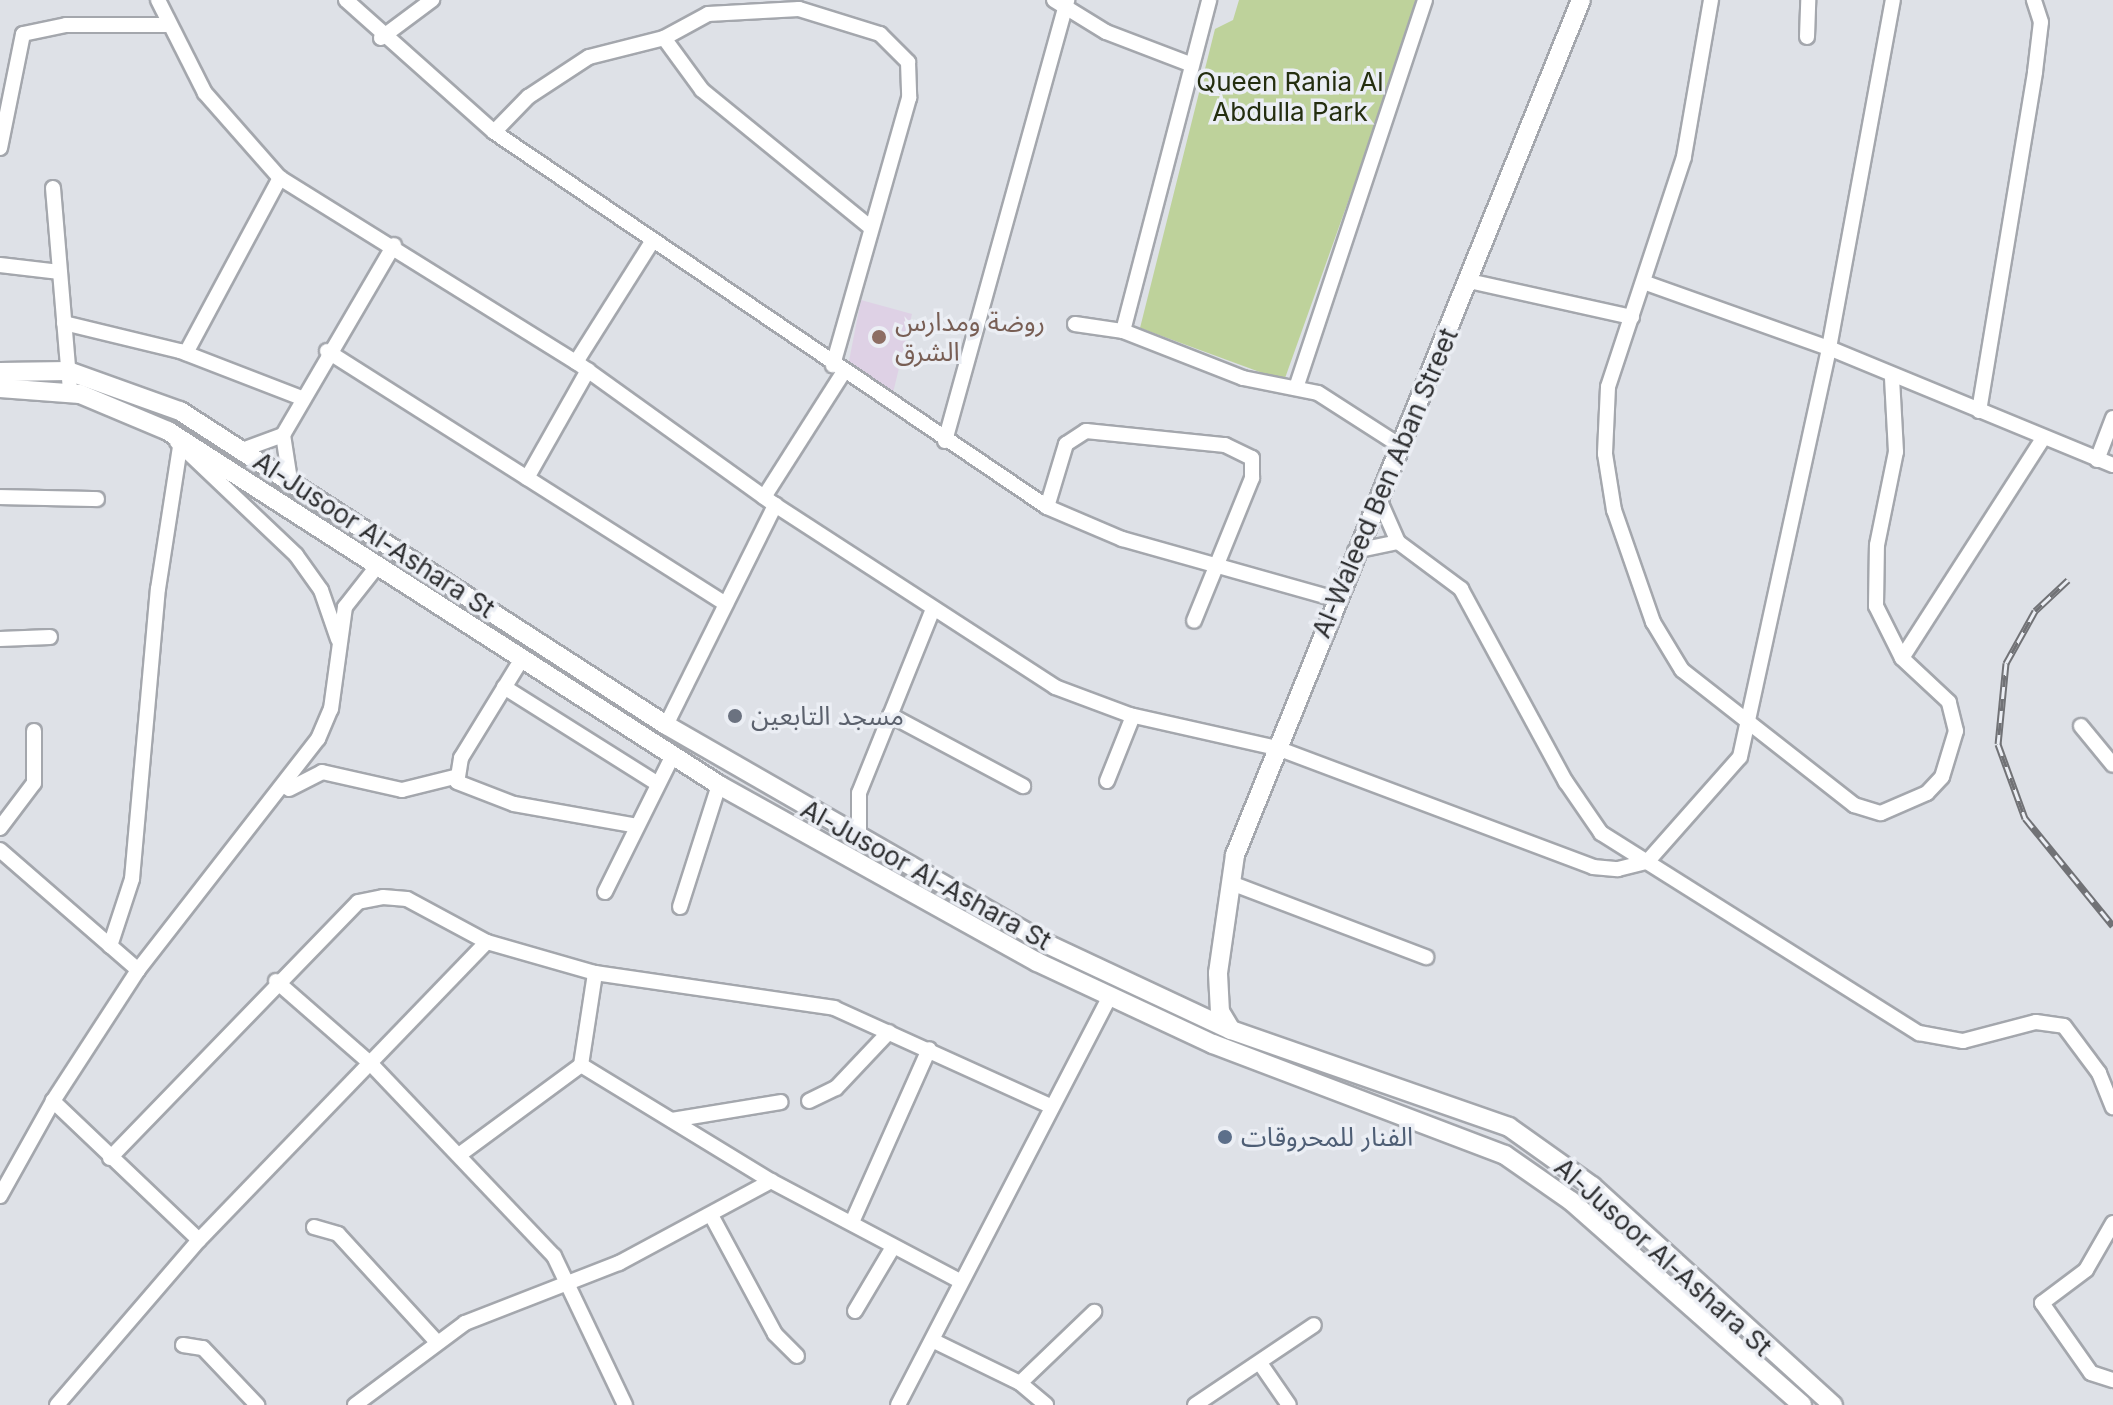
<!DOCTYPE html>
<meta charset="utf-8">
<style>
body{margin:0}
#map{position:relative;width:2113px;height:1405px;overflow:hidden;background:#dee1e7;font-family:Inter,"Noto Sans Arabic",sans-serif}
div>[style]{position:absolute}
.education>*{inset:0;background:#ded1e5}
.green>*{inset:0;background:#bed29b}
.roads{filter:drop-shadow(2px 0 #a4a7ad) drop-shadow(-2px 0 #a4a7ad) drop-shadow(0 2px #a4a7ad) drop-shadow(0 -2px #a4a7ad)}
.street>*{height:14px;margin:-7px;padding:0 7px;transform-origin:7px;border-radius:7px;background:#fff}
.secondary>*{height:18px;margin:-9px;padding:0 9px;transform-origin:9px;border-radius:9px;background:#fff}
.rail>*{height:7px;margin-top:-3.5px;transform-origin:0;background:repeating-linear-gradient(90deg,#ebeef4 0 12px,#717276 0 24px);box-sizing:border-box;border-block:2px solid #717276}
.dots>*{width:22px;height:22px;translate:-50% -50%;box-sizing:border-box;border:4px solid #ebeef4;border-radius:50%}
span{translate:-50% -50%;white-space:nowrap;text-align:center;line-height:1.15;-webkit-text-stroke:7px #ebeef4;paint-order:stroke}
.park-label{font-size:26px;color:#242e0f}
.education-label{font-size:26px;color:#785e54}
.left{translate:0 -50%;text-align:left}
.street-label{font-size:26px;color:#2e2f31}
.worship-label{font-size:26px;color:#5b616d}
.service-label{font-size:26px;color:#4e5e75}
</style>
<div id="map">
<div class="education">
<i style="clip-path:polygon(861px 300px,912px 314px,893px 393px,848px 366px)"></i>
</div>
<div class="green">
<i style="clip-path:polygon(1239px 0,1420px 0,1284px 381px,1140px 328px,1215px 29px,1233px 20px)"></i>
</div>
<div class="roads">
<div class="street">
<i style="left:158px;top:0;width:104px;rotate:63.2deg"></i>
<i style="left:205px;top:93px;width:113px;rotate:48.6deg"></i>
<i style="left:280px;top:178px;width:349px;rotate:31.9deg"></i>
<i style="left:576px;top:362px;width:245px;rotate:35.7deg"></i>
<i style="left:775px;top:505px;width:334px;rotate:33deg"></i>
<i style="left:1055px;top:687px;width:80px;rotate:20.5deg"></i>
<i style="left:1130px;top:715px;width:151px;rotate:12.7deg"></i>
<i style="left:1277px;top:748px;width:338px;rotate:20.6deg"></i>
<i style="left:1593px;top:867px;width:25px;rotate:5deg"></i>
<i style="left:1618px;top:869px;width:30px;rotate:-14deg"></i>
<i style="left:1647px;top:862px;width:140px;rotate:-48.5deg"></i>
<i style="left:1740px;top:757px;width:419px;rotate:-77.7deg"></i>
<i style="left:1829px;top:348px;width:354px;rotate:-79.6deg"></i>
<i style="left:346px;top:0;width:198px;rotate:41.7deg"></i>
<i style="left:494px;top:132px;width:668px;rotate:34.14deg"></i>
<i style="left:1047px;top:507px;width:82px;rotate:23.1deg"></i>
<i style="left:1122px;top:539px;width:222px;rotate:15.7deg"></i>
<i style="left:1054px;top:0;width:61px;rotate:31.6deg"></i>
<i style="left:1106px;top:32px;width:90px;rotate:20.9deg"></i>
<i style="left:1711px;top:0;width:159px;rotate:99.8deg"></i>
<i style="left:1684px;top:157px;width:242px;rotate:108.3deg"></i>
<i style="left:1608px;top:387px;width:67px;rotate:92.6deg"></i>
<i style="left:1605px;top:454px;width:57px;rotate:80.9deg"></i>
<i style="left:1614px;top:510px;width:119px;rotate:70.8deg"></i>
<i style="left:1653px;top:622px;width:56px;rotate:58.9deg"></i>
<i style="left:1682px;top:670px;width:219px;rotate:38.1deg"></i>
<i style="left:1854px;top:805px;width:28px;rotate:17deg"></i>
<i style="left:1881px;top:813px;width:50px;rotate:-23.5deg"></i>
<i style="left:1927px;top:793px;width:22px;rotate:-47deg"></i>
<i style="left:1942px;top:777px;width:48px;rotate:-73.1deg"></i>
<i style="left:1956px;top:731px;width:30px;rotate:-104deg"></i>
<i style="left:1949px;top:702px;width:64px;rotate:-136.9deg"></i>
<i style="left:1902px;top:658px;width:58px;rotate:-116.6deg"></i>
<i style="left:1876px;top:606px;width:61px;rotate:-89.1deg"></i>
<i style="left:1877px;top:545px;width:95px;rotate:-78.5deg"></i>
<i style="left:1896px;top:452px;width:74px;rotate:-93.1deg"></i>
<i style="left:1807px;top:37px;width:37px;rotate:-88deg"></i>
<i style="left:381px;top:38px;width:64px;rotate:-36.7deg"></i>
<i style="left:664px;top:38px;width:64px;rotate:53.8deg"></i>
<i style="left:702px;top:90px;width:217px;rotate:39.2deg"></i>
<i style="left:494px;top:132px;width:49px;rotate:-45.8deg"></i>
<i style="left:528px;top:97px;width:73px;rotate:-33.3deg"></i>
<i style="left:589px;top:57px;width:77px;rotate:-14.2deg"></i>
<i style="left:664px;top:38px;width:50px;rotate:-28.6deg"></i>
<i style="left:708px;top:14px;width:91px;rotate:-3.1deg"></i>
<i style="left:799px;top:9px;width:85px;rotate:17.2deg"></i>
<i style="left:880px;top:34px;width:40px;rotate:45deg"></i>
<i style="left:908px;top:62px;width:36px;rotate:88deg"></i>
<i style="left:909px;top:98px;width:278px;rotate:105.9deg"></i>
<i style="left:0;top:148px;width:116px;rotate:-78.6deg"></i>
<i style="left:23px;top:34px;width:44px;rotate:-11.8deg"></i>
<i style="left:66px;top:25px;width:100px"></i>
<i style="left:53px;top:188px;width:205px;rotate:85.2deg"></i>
<i style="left:0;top:265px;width:60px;rotate:6.7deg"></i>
<i style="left:1469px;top:281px;width:167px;rotate:12.5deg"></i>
<i style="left:1646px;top:283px;width:194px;rotate:19.6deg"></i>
<i style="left:1829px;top:348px;width:307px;rotate:22.4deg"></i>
<i style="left:64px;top:323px;width:119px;rotate:13.6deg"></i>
<i style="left:180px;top:351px;width:131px;rotate:21.1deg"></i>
<i style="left:1075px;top:324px;width:49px;rotate:8.3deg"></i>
<i style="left:1123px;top:331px;width:129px;rotate:21.4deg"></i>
<i style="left:1243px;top:378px;width:76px;rotate:11.3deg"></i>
<i style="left:1318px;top:393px;width:100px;rotate:32.7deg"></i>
<i style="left:1123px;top:331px;width:342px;rotate:-75.4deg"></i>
<i style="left:327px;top:351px;width:472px;rotate:32.4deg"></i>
<i style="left:186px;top:353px;width:199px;rotate:-61.8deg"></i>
<i style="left:576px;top:362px;width:142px;rotate:-57.7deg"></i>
<i style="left:1296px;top:388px;width:409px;rotate:-71.6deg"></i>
<i style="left:1979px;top:411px;width:344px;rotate:-80.6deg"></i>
<i style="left:2035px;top:72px;width:50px;rotate:-83.2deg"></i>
<i style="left:2041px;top:22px;width:23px;rotate:-108deg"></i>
<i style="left:945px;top:441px;width:458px;rotate:-74.5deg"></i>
<i style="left:177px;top:442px;width:164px;rotate:43.5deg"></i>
<i style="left:296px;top:555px;width:43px;rotate:54.5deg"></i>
<i style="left:321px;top:590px;width:52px;rotate:70.9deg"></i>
<i style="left:242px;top:450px;width:44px;rotate:-20.1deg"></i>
<i style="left:2097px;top:460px;width:45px;rotate:-69.1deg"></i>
<i style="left:527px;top:478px;width:124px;rotate:-60.5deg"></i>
<i style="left:290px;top:480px;width:46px;rotate:-98.8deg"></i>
<i style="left:283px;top:435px;width:220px;rotate:-59.7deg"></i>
<i style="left:0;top:497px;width:97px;rotate:1.2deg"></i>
<i style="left:764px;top:497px;width:147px;rotate:-57.5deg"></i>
<i style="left:1379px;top:499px;width:47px;rotate:66.2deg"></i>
<i style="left:1398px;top:542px;width:79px;rotate:36.7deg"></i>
<i style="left:1461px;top:589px;width:220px;rotate:61.5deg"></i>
<i style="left:1566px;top:782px;width:62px;rotate:55.5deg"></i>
<i style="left:1601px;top:833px;width:376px;rotate:32.2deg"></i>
<i style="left:1919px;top:1033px;width:45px;rotate:10.3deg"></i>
<i style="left:1963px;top:1041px;width:75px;rotate:-14.6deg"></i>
<i style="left:2036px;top:1022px;width:28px;rotate:8deg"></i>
<i style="left:2064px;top:1026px;width:59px;rotate:53.3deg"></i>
<i style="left:2099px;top:1073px;width:37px;rotate:68deg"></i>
<i style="left:1047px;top:507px;width:66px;rotate:-73.2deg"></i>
<i style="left:1066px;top:444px;width:24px;rotate:-33deg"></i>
<i style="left:1086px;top:431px;width:140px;rotate:5.8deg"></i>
<i style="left:1225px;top:445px;width:30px;rotate:26deg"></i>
<i style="left:1252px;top:458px;width:20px;rotate:90deg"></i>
<i style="left:1252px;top:478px;width:154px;rotate:112.1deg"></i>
<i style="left:1355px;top:551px;width:44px;rotate:-11.8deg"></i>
<i style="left:0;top:639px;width:50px;rotate:-2.3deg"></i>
<i style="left:523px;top:657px;width:119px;rotate:121.5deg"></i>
<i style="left:461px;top:758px;width:24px;rotate:99deg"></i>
<i style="left:457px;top:782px;width:61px;rotate:21.1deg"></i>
<i style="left:514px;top:804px;width:125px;rotate:10.1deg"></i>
<i style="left:1902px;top:658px;width:259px;rotate:-57.3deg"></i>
<i style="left:504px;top:687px;width:182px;rotate:32.2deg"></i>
<i style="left:890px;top:715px;width:151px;rotate:28.1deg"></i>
<i style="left:666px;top:725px;width:246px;rotate:-63.6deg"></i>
<i style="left:2081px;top:726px;width:50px;rotate:50.6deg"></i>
<i style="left:1107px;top:781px;width:70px;rotate:-68.2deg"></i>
<i style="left:289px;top:789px;width:37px;rotate:-27deg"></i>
<i style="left:322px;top:772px;width:82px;rotate:12.7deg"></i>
<i style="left:402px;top:790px;width:54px;rotate:-14deg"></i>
<i style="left:0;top:828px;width:56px;rotate:-52.9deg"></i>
<i style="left:34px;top:783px;width:52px;rotate:-90deg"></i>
<i style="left:859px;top:841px;width:48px;rotate:-90deg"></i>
<i style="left:859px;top:793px;width:198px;rotate:-68.1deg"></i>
<i style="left:0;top:850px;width:183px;rotate:41deg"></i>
<i style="left:1231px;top:883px;width:209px;rotate:20.8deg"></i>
<i style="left:605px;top:892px;width:153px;rotate:-63.6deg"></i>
<i style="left:680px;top:907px;width:128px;rotate:-72.3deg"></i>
<i style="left:110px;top:946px;width:71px;rotate:-71.8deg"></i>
<i style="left:132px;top:879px;width:291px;rotate:-84.9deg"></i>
<i style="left:158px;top:589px;width:144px;rotate:-81.2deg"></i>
<i style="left:276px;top:981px;width:126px;rotate:41.1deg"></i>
<i style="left:371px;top:1064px;width:265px;rotate:46.4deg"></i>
<i style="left:554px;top:1256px;width:165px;rotate:64.5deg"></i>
<i style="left:581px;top:1065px;width:223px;rotate:31.4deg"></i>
<i style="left:771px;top:1181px;width:214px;rotate:27.9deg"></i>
<i style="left:809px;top:1101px;width:30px;rotate:-26deg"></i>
<i style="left:836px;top:1088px;width:77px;rotate:-46.6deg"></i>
<i style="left:672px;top:1120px;width:110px;rotate:-9.4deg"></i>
<i style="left:459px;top:1155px;width:152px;rotate:-36.4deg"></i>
<i style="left:581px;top:1065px;width:93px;rotate:-81.3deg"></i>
<i style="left:110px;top:1158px;width:356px;rotate:-45.9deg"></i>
<i style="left:358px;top:902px;width:25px;rotate:-11deg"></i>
<i style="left:383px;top:897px;width:24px;rotate:5deg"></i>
<i style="left:407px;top:899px;width:91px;rotate:28.3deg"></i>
<i style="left:487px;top:942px;width:112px;rotate:16deg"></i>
<i style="left:595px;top:973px;width:242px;rotate:8.3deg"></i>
<i style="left:834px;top:1008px;width:239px;rotate:24.4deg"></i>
<i style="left:0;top:1196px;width:109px;rotate:-60.8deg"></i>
<i style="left:711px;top:1215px;width:135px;rotate:61.7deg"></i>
<i style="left:775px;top:1334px;width:31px;rotate:45deg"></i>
<i style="left:853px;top:1220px;width:187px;rotate:-66deg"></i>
<i style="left:2113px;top:1223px;width:54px;rotate:119.9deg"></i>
<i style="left:2086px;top:1270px;width:55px;rotate:143.1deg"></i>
<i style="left:2042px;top:1303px;width:85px;rotate:55deg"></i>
<i style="left:2091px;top:1373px;width:23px;rotate:18deg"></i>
<i style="left:314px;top:1227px;width:25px;rotate:16deg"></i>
<i style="left:338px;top:1234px;width:144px;rotate:47.5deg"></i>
<i style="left:199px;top:1240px;width:202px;rotate:-136.4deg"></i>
<i style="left:53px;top:1101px;width:156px;rotate:-57deg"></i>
<i style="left:138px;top:970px;width:293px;rotate:-52.1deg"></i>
<i style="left:318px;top:739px;width:33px;rotate:-67deg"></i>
<i style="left:331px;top:709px;width:103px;rotate:-82.2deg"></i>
<i style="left:345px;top:607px;width:53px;rotate:-51.8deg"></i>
<i style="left:855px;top:1311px;width:74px;rotate:-59.3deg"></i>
<i style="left:936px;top:1342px;width:93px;rotate:26deg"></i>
<i style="left:1020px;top:1383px;width:34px;rotate:40deg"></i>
<i style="left:183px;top:1345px;width:20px;rotate:9deg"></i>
<i style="left:203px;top:1348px;width:79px;rotate:46.5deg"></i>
<i style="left:1262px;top:1366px;width:47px;rotate:55.3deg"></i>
<i style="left:1020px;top:1383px;width:103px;rotate:-43.8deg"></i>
<i style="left:57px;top:1405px;width:218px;rotate:-49.3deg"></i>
<i style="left:199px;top:1240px;width:414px;rotate:-46deg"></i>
<i style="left:355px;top:1405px;width:137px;rotate:-36.7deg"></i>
<i style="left:465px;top:1323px;width:165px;rotate:-21.3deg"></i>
<i style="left:619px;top:1263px;width:173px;rotate:-28.3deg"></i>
<i style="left:898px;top:1405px;width:461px;rotate:-62.6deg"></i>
<i style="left:1195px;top:1405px;width:143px;rotate:-33.9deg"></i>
</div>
<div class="secondary">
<i style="left:0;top:372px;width:68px;rotate:-0.8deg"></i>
<i style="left:68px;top:371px;width:119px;rotate:19.7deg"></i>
<i style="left:180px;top:411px;width:579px;rotate:32.87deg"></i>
<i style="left:666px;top:725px;width:439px;rotate:29.9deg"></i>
<i style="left:1047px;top:944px;width:203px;rotate:25.1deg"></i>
<i style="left:1231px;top:1030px;width:294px;rotate:19.2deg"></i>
<i style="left:1509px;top:1127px;width:102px;rotate:35.4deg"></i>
<i style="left:1592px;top:1186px;width:326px;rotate:42.3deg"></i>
<i style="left:0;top:388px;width:80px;rotate:4.3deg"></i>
<i style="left:80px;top:394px;width:95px;rotate:22.8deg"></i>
<i style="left:168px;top:431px;width:655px;rotate:32.72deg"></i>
<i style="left:719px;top:785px;width:364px;rotate:29.1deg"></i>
<i style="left:1037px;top:962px;width:194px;rotate:25deg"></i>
<i style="left:1213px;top:1044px;width:312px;rotate:20.8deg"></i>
<i style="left:1505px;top:1155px;width:80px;rotate:34.9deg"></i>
<i style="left:1571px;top:1201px;width:308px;rotate:41.4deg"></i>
<i style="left:1231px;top:1030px;width:21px;rotate:-121deg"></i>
<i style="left:1220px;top:1012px;width:39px;rotate:-93deg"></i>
<i style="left:1218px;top:973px;width:119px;rotate:-81.8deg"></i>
<i style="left:1235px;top:855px;width:922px;rotate:-67.97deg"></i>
</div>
</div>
<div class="rail">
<i style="left:2068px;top:580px;width:45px;rotate:136.8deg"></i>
<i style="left:2035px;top:611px;width:60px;rotate:119.1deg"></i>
<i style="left:2006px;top:663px;width:81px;rotate:95.6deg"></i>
<i style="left:1998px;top:744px;width:79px;rotate:70deg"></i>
<i style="left:2025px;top:818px;width:139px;rotate:50.8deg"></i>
</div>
<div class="dots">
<i style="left:879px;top:337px;background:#8d6e63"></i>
<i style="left:735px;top:716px;background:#6b7280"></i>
<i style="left:1225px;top:1137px;background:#5c6f8a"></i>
</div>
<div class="park-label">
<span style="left:1290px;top:97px">Queen Rania Al<br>Abdulla Park</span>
</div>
<div class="education-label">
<span class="left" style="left:895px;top:337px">روضة ومدارس<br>الشرق</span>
</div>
<div class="street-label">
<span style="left:1385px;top:483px;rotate:-67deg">Al-Waleed Ben Aban Street</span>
<span style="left:374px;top:535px;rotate:33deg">Al-Jusoor Al-Ashara St</span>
<span style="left:926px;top:875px;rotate:29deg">Al-Jusoor Al-Ashara St</span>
<span style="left:1663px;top:1257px;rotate:42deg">Al-Jusoor Al-Ashara St</span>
</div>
<div class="worship-label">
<span class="left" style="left:751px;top:716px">مسجد التابعين</span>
</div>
<div class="service-label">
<span class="left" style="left:1241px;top:1137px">الفنار للمحروقات</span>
</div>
</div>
